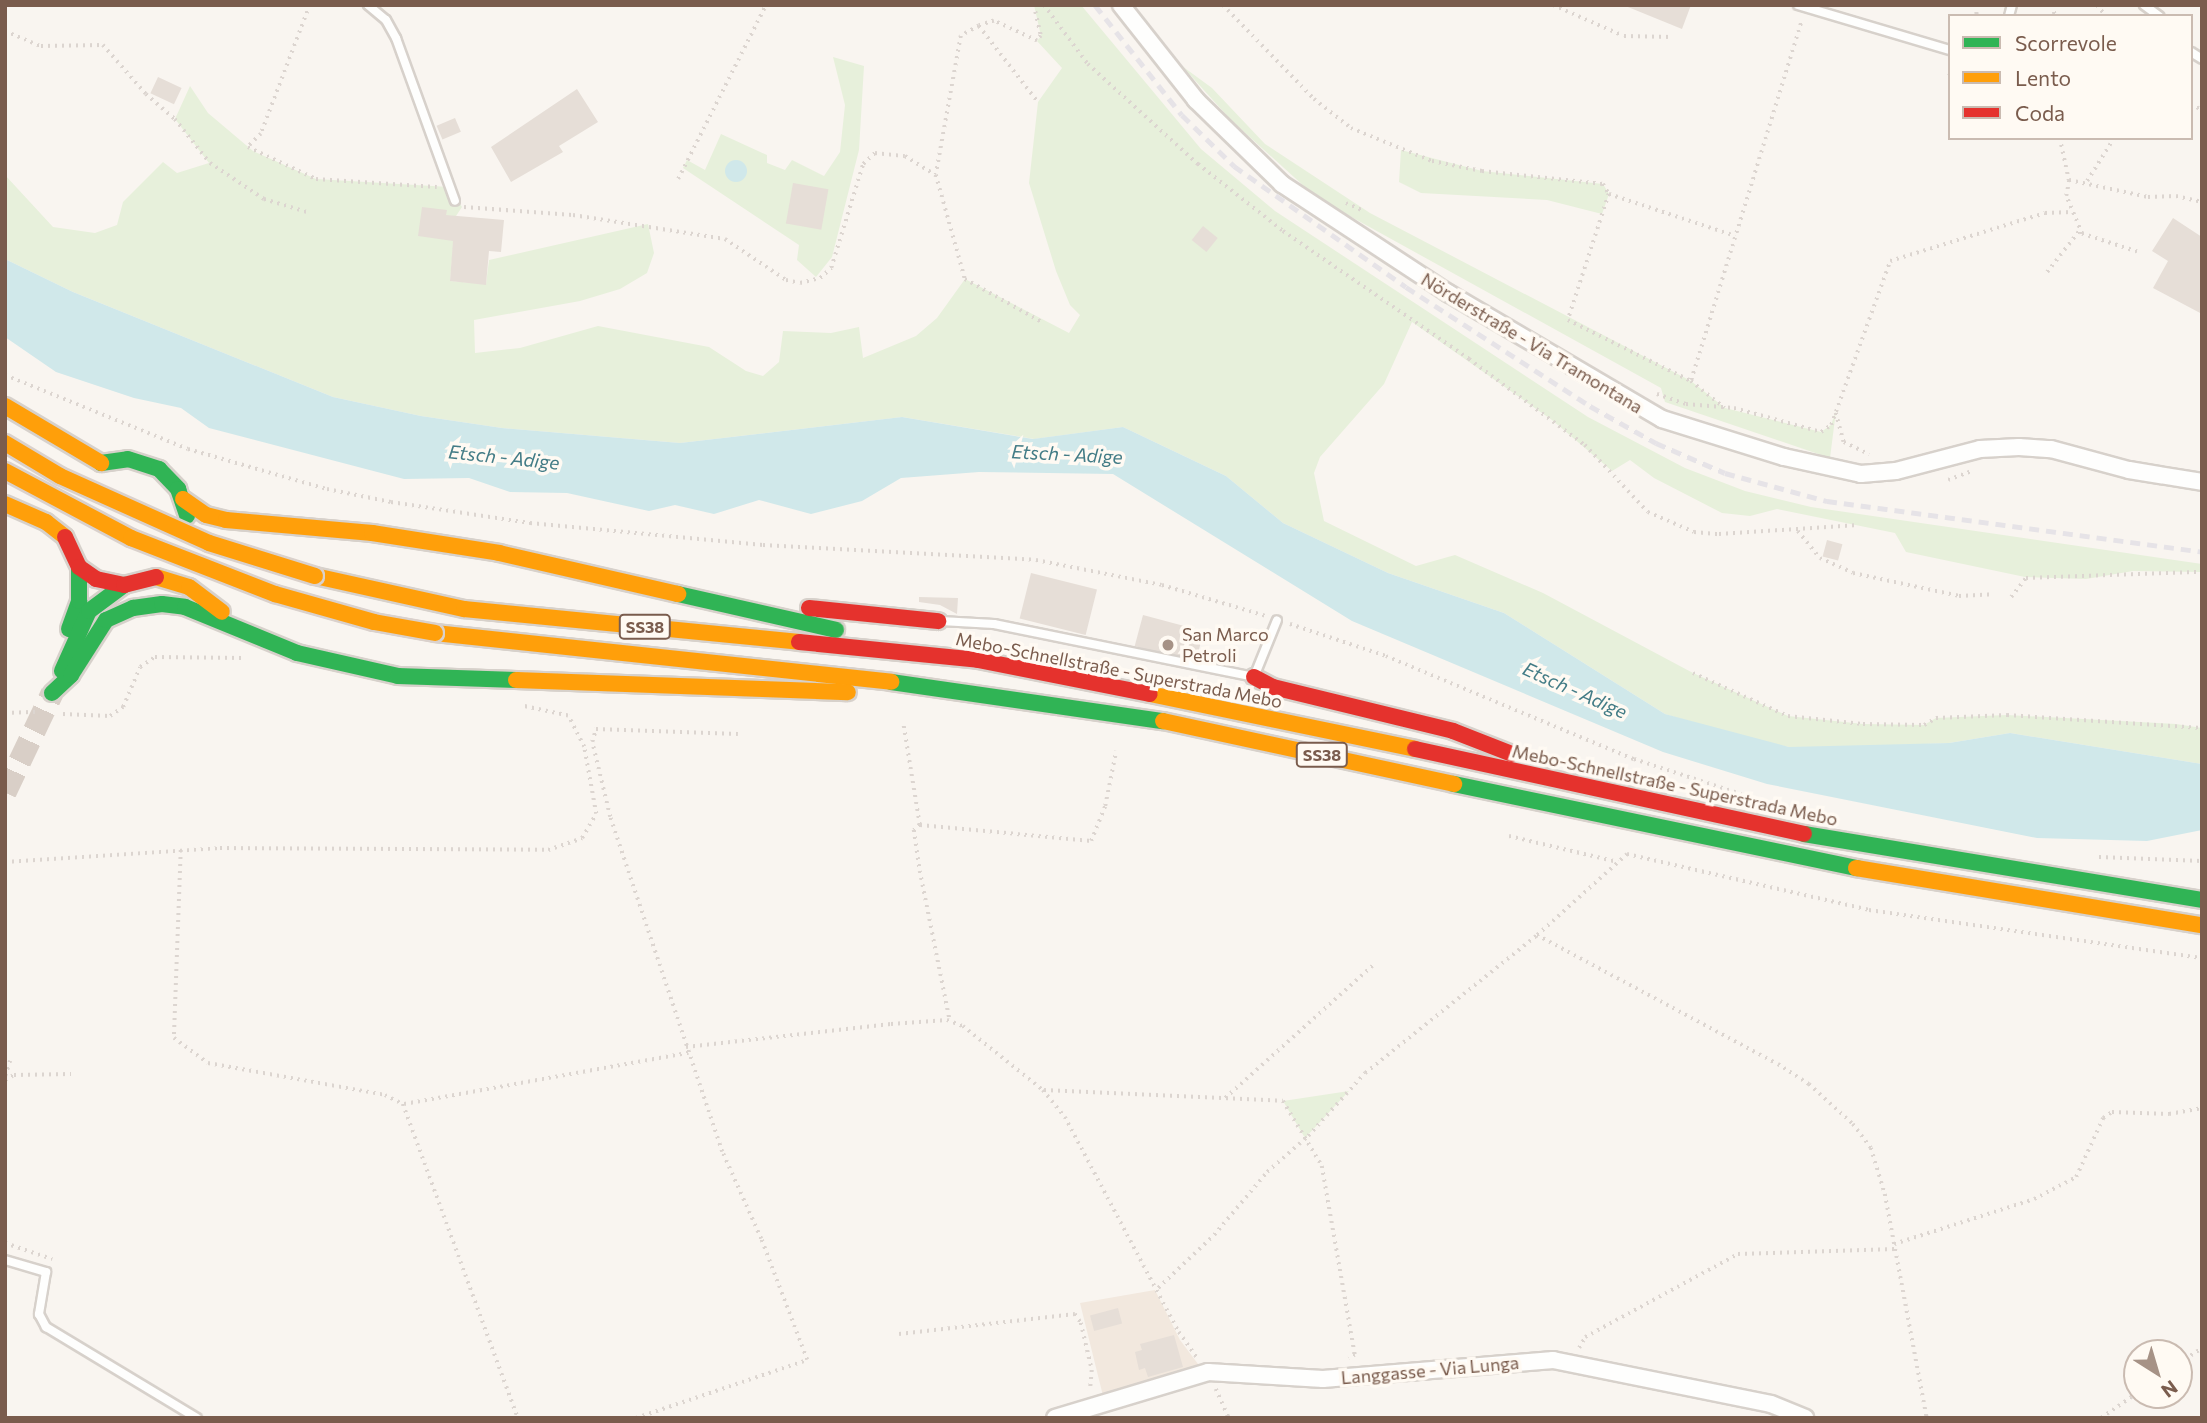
<!DOCTYPE html>
<meta charset="utf-8">
<style>
body{margin:0}
#map{position:relative;width:2207px;height:1423px;overflow:hidden;background:#f9f5f0;font-family:Commissioner,sans-serif}
div>[style]{position:absolute}
.residential>*{inset:0;background:#f2e8de}
.green>*{inset:0;background:#e7f0db}
.water>*{inset:0;background:#d0e8ea}
.round{border-radius:50%}
.building>*{inset:0;background:#e6ded7;transform-origin:0 0}
.secondary-tunnel>*{height:23px;margin-top:-11.5px;transform-origin:0;background:repeating-linear-gradient(90deg,#d9cfc7 0 23px,transparent 0 34px)}
.path>*{height:3.5px;margin-top:-1.75px;transform-origin:0;background:repeating-linear-gradient(90deg,#dcd5d0 0 2px,transparent 0 7px)}
.roads{filter:drop-shadow(2px 0 #d7d1cb) drop-shadow(-2px 0 #d7d1cb) drop-shadow(0 2px #d7d1cb) drop-shadow(0 -2px #d7d1cb)}
.lane>*{height:8px;margin:-4px;padding:0 4px;transform-origin:4px;border-radius:4px;background:#fefefd}
.street>*{height:16px;margin:-8px;padding:0 8px;transform-origin:8px;border-radius:8px;background:#fefefd}
.fast>*{height:16px;margin:-8px;padding:0 8px;transform-origin:8px;border-radius:8px;background:#30b455}
.slow>*{height:16px;margin:-8px;padding:0 8px;transform-origin:8px;border-radius:8px;background:#ff9f0a}
.jam>*{height:16px;margin:-8px;padding:0 8px;transform-origin:8px;border-radius:8px;background:#e5322d}
.rail>*{height:5px;margin-top:-2.5px;transform-origin:0;background:repeating-linear-gradient(90deg,#e6e3e7 0 10px,transparent 0 17px)}
.bridges{filter:drop-shadow(2px 0 #dad1cc) drop-shadow(-2px 0 #dad1cc) drop-shadow(0 2px #dad1cc) drop-shadow(0 -2px #dad1cc)}
.slow-bridge>*{height:16px;margin:-8px;padding:0 8px;transform-origin:8px;border-radius:8px;background:#ff9f0a}
.dots>*{width:19px;height:19px;translate:-50% -50%;box-sizing:border-box;border:4px solid #fffaf3;border-radius:50%}
span{translate:-50% -50%;white-space:nowrap;text-align:center;line-height:1.15;-webkit-text-stroke:7px #fffaf3;paint-order:stroke}
.shield-label span{padding:2px 5px;background:#fffaf3;border:2px solid;border-radius:5px;-webkit-text-stroke-width:0}
.shield-label{font-size:16px;color:#7a5c4d;font-weight:700}
.street-label{font-size:18px;color:#7a5c4d}
.poi-label{font-size:18px;color:#7a5c4d}
.left{translate:0 -50%;text-align:left}
.water-label{font-size:19px;color:#437c86;font-style:italic}
.frame{position:absolute;inset:0;border:7px solid #7a5c4d;pointer-events:none}
.legend{position:absolute;left:1948px;top:14px;width:245px;height:126px;box-sizing:border-box;background:#fffaf3;border:2px solid #cabbb1;margin:0;padding:9px 12px;list-style:none;font-size:21px;color:#7a5c4d}
.legend li{display:flex;align-items:center;gap:14px;height:35px}
.legend b{width:35px;border:2px solid #cabbb1}
.north{position:absolute;left:2123px;top:1339px;width:70px;height:70px;box-sizing:border-box;background:#fffaf3;border:2px solid #cabbb1;border-radius:50%;rotate:143deg;font-size:19px;font-weight:700;line-height:28px;text-align:center;color:#7a5c4d}
.north::after{content:'';display:block;margin:auto;width:24px;height:32px;background:#a69286;clip-path:polygon(50% 0,100% 100%,50% 72%,0 100%)}
</style>
<div id="map">
<div class="residential">
<i style="clip-path:polygon(1155px 1290px,1180px 1340px,1207px 1376px,1106px 1408px,1080px 1303px)"></i>
</div>
<div class="green">
<i style="clip-path:polygon(1034px 5px,1081px 5px,1201px 149px,1275px 211px,1588px 417px,1685px 468px,1745px 491px,1811px 507px,2202px 564px,2202px 572px,2133px 571px,2086px 579px,2025px 577px,1906px 552px,1895px 533px,1777px 509px,1750px 516px,1722px 513px,1654px 478px,1630px 460px,1612px 471px,1552px 420px,1412px 322px,1384px 384px,1320px 457px,1314px 473px,1324px 521px,1416px 566px,1455px 555px,1543px 593px,1693px 673px,1788px 716px,1863px 724px,1924px 725px,1936px 718px,2007px 715px,2176px 724px,2202px 728px,2202px 764px,2010px 733px,1949px 743px,1852px 747px,1789px 747px,1732px 735px,1665px 714px,1504px 613px,1388px 573px,1283px 523px,1226px 476px,1123px 427px,1034px 439px,902px 417px,680px 443px,502px 428px,421px 416px,333px 397px,73px 292px,5px 259px,5px 175px,53px 227px,95px 233px,117px 225px,123px 202px,163px 162px,177px 173px,209px 163px,175px 119px,190px 86px,208px 113px,253px 151px,316px 179px,449px 187px,462px 207px,456px 216px,450px 281px,486px 284px,489px 260px,648px 224px,654px 253px,647px 273px,620px 289px,580px 301px,474px 320px,475px 353px,520px 348px,598px 326px,709px 347px,746px 371px,763px 376px,779px 362px,783px 331px,831px 333px,859px 327px,863px 358px,916px 336px,937px 318px,965px 279px,1069px 333px,1080px 315px,1070px 305px,1056px 271px,1029px 183px,1038px 102px,1062px 68px,1037px 41px,1041px 36px)"></i>
<i style="clip-path:polygon(833px 57px,864px 66px,859px 150px,832px 257px,816px 277px,797px 260px,799px 245px,683px 168px,687px 160px,705px 170px,721px 134px,767px 155px,767px 163px,785px 170px,792px 160px,824px 176px,840px 152px,845px 105px)"></i>
<i style="clip-path:polygon(1182px 66px,1212px 88px,1265px 144px,1370px 213px,1691px 381px,1725px 408px,1821px 432px,1831px 425px,1836px 411px,1830px 458px,1665px 402px,1661px 388px,1317px 198px,1231px 120px)"></i>
<i style="clip-path:polygon(1401px 150px,1482px 171px,1603px 184px,1609px 194px,1602px 214px,1547px 200px,1421px 193px,1399px 182px)"></i>
<i style="clip-path:polygon(1349px 1091px,1305px 1138px,1283px 1101px)"></i>
</div>
<div class="water">
<i class="round" style="left:725px;top:160px;width:22px;height:22px"></i>
<i style="clip-path:polygon(5px 259px,73px 292px,333px 397px,421px 416px,502px 428px,680px 443px,902px 417px,1033px 439px,1123px 427px,1226px 476px,1283px 523px,1388px 573px,1504px 613px,1665px 714px,1789px 747px,1949px 743px,2010px 733px,2202px 764px,2202px 830px,2147px 841px,2037px 838px,1767px 784px,1663px 752px,1352px 621px,1113px 474px,979px 472px,901px 478px,862px 501px,811px 514px,759px 500px,714px 514px,675px 505px,649px 511px,567px 493px,510px 492px,469px 478px,404px 479px,209px 428px,181px 408px,134px 398px,56px 372px,5px 337px)"></i>
</div>
<div class="building">
<i style="clip-path:polygon(1623px 5px,1691px 5px,1682px 29px)"></i>
<i style="left:158px;top:77px;width:26px;height:18px;rotate:25deg"></i>
<i style="clip-path:polygon(577px 89px,598px 122px,559px 146px,563px 152px,511px 182px,491px 147px)"></i>
<i style="left:455px;top:118px;width:15px;height:20px;rotate:67deg"></i>
<i style="left:793px;top:183px;width:36px;height:41px;rotate:10deg"></i>
<i style="clip-path:polygon(422px 207px,447px 210px,446px 215px,504px 220px,501px 252px,489px 251px,486px 285px,450px 281px,453px 241px,418px 236px)"></i>
<i style="clip-path:polygon(2173px 218px,2202px 237px,2202px 314px,2153px 288px,2168px 261px,2152px 251px)"></i>
<i style="left:1203px;top:226px;width:19px;height:18px;rotate:39deg"></i>
<i style="left:1827px;top:540px;width:16px;height:17px;rotate:15deg"></i>
<i style="left:1031px;top:573px;width:68px;height:47px;rotate:14deg"></i>
<i style="clip-path:polygon(919px 597px,958px 598px,957px 614px,940px 605px,919px 602px)"></i>
<i style="left:1143px;top:615px;width:63px;height:32px;rotate:15deg"></i>
<i style="left:1118px;top:1308px;width:16px;height:29px;rotate:75deg"></i>
<i style="clip-path:polygon(1174px 1335px,1183px 1367px,1148px 1377px,1145px 1368px,1139px 1370px,1135px 1352px,1142px 1350px,1140px 1344px)"></i>
</div>
<div class="secondary-tunnel">
<i style="left:5px;top:792px;width:110px;rotate:-64.6deg"></i>
</div>
<div class="path">
<i style="left:310px;top:5px;width:138px;rotate:110.8deg"></i>
<i style="left:261px;top:134px;width:18px;rotate:135deg"></i>
<i style="left:248px;top:147px;width:75px;rotate:25.2deg"></i>
<i style="left:316px;top:179px;width:121px;rotate:3.8deg"></i>
<i style="left:1034px;top:5px;width:32px;rotate:77deg"></i>
<i style="left:1041px;top:36px;width:6px;rotate:129deg"></i>
<i style="left:1037px;top:41px;width:47px;rotate:-155.1deg"></i>
<i style="left:994px;top:21px;width:16px;rotate:162deg"></i>
<i style="left:979px;top:26px;width:96px;rotate:52.2deg"></i>
<i style="left:1044px;top:5px;width:74px;rotate:53.3deg"></i>
<i style="left:1088px;top:64px;width:149px;rotate:42.3deg"></i>
<i style="left:1198px;top:164px;width:108px;rotate:38.2deg"></i>
<i style="left:1283px;top:231px;width:226px;rotate:34.5deg"></i>
<i style="left:1469px;top:359px;width:144px;rotate:36.6deg"></i>
<i style="left:1585px;top:445px;width:92px;rotate:46.8deg"></i>
<i style="left:1648px;top:512px;width:50px;rotate:23.5deg"></i>
<i style="left:1694px;top:532px;width:25px;rotate:5deg"></i>
<i style="left:1719px;top:534px;width:139px;rotate:-3.7deg"></i>
<i style="left:1223px;top:5px;width:131px;rotate:45.9deg"></i>
<i style="left:1314px;top:99px;width:47px;rotate:38.1deg"></i>
<i style="left:1351px;top:128px;width:87px;rotate:22.2deg"></i>
<i style="left:1432px;top:161px;width:51px;rotate:11.3deg"></i>
<i style="left:1482px;top:171px;width:122px;rotate:6.1deg"></i>
<i style="left:1603px;top:184px;width:12px;rotate:59deg"></i>
<i style="left:1609px;top:194px;width:133px;rotate:108deg"></i>
<i style="left:1568px;top:320px;width:137px;rotate:26.4deg"></i>
<i style="left:1691px;top:381px;width:43px;rotate:38.5deg"></i>
<i style="left:1553px;top:5px;width:77px;rotate:23.6deg"></i>
<i style="left:1624px;top:36px;width:48px;rotate:1.2deg"></i>
<i style="left:1976px;top:5px;width:11px;rotate:85deg"></i>
<i style="left:2053px;top:5px;width:11px;rotate:80deg"></i>
<i style="left:2097px;top:5px;width:14px;rotate:51deg"></i>
<i style="left:979px;top:26px;width:21px;rotate:151deg"></i>
<i style="left:961px;top:36px;width:141px;rotate:100.2deg"></i>
<i style="left:936px;top:175px;width:108px;rotate:74.4deg"></i>
<i style="left:965px;top:279px;width:88px;rotate:29.2deg"></i>
<i style="left:5px;top:31px;width:39px;rotate:23deg"></i>
<i style="left:41px;top:46px;width:62px;rotate:-0.9deg"></i>
<i style="left:103px;top:45px;width:65px;rotate:48.7deg"></i>
<i style="left:146px;top:94px;width:38px;rotate:41deg"></i>
<i style="left:175px;top:119px;width:56px;rotate:51.5deg"></i>
<i style="left:210px;top:163px;width:65px;rotate:33.7deg"></i>
<i style="left:264px;top:199px;width:48px;rotate:16.9deg"></i>
<i style="left:1948px;top:76px;width:2px;rotate:-27deg"></i>
<i style="left:2191px;top:104px;width:13px;rotate:29deg"></i>
<i style="left:2060px;top:138px;width:43px;rotate:77.9deg"></i>
<i style="left:678px;top:179px;width:195px;rotate:-63.2deg"></i>
<i style="left:2087px;top:181px;width:51px;rotate:-57.9deg"></i>
<i style="left:1609px;top:194px;width:133px;rotate:18.4deg"></i>
<i style="left:1346px;top:203px;width:17px;rotate:24deg"></i>
<i style="left:464px;top:207px;width:109px;rotate:4.2deg"></i>
<i style="left:573px;top:215px;width:154px;rotate:9deg"></i>
<i style="left:725px;top:239px;width:73px;rotate:33.9deg"></i>
<i style="left:786px;top:280px;width:14px;rotate:12deg"></i>
<i style="left:800px;top:283px;width:21px;rotate:-14deg"></i>
<i style="left:820px;top:278px;width:15px;rotate:-42deg"></i>
<i style="left:831px;top:268px;width:109px;rotate:-72.9deg"></i>
<i style="left:863px;top:164px;width:16px;rotate:-43deg"></i>
<i style="left:875px;top:153px;width:30px;rotate:6deg"></i>
<i style="left:905px;top:156px;width:36px;rotate:32deg"></i>
<i style="left:2137px;top:252px;width:58px;rotate:-161.9deg"></i>
<i style="left:2082px;top:234px;width:41px;rotate:-112.8deg"></i>
<i style="left:2066px;top:196px;width:16px;rotate:-79deg"></i>
<i style="left:2069px;top:180px;width:81px;rotate:12.1deg"></i>
<i style="left:2148px;top:197px;width:28px;rotate:-2deg"></i>
<i style="left:2176px;top:196px;width:27px;rotate:13deg"></i>
<i style="left:2047px;top:272px;width:52px;rotate:-52deg"></i>
<i style="left:5px;top:375px;width:197px;rotate:22deg"></i>
<i style="left:188px;top:449px;width:145px;rotate:16.1deg"></i>
<i style="left:327px;top:489px;width:65px;rotate:11.5deg"></i>
<i style="left:391px;top:502px;width:141px;rotate:8.6deg"></i>
<i style="left:530px;top:523px;width:234px;rotate:5.4deg"></i>
<i style="left:763px;top:545px;width:273px;rotate:3.1deg"></i>
<i style="left:1036px;top:560px;width:128px;rotate:11.2deg"></i>
<i style="left:1162px;top:585px;width:109px;rotate:16.6deg"></i>
<i style="left:1691px;top:380px;width:377px;rotate:-72.9deg"></i>
<i style="left:1657px;top:394px;width:31px;rotate:19deg"></i>
<i style="left:1686px;top:404px;width:48px;rotate:4.8deg"></i>
<i style="left:1734px;top:408px;width:90px;rotate:15.4deg"></i>
<i style="left:1821px;top:432px;width:12px;rotate:-35deg"></i>
<i style="left:1831px;top:425px;width:174px;rotate:-70.2deg"></i>
<i style="left:1890px;top:261px;width:162px;rotate:-17.2deg"></i>
<i style="left:2045px;top:213px;width:27px;rotate:-2deg"></i>
<i style="left:1836px;top:413px;width:30px;rotate:75deg"></i>
<i style="left:1844px;top:442px;width:28px;rotate:26deg"></i>
<i style="left:1948px;top:480px;width:25px;rotate:-21deg"></i>
<i style="left:1798px;top:531px;width:35px;rotate:51deg"></i>
<i style="left:1820px;top:558px;width:36px;rotate:24deg"></i>
<i style="left:1853px;top:573px;width:108px;rotate:12.2deg"></i>
<i style="left:1959px;top:596px;width:34px;rotate:-3deg"></i>
<i style="left:2011px;top:597px;width:24px;rotate:-52deg"></i>
<i style="left:2026px;top:578px;width:176px;rotate:-2deg"></i>
<i style="left:1290px;top:624px;width:101px;rotate:18.4deg"></i>
<i style="left:1386px;top:656px;width:269px;rotate:22.6deg"></i>
<i style="left:1634px;top:759px;width:113px;rotate:18.1deg"></i>
<i style="left:1693px;top:673px;width:104px;rotate:24.4deg"></i>
<i style="left:1788px;top:716px;width:75px;rotate:6.1deg"></i>
<i style="left:1863px;top:724px;width:61px;rotate:0.9deg"></i>
<i style="left:1924px;top:725px;width:14px;rotate:-30deg"></i>
<i style="left:1936px;top:718px;width:71px;rotate:-2.4deg"></i>
<i style="left:2007px;top:715px;width:195px;rotate:3.8deg"></i>
<i style="left:5px;top:713px;width:33px;rotate:-2deg"></i>
<i style="left:63px;top:714px;width:47px;rotate:2.4deg"></i>
<i style="left:110px;top:716px;width:16px;rotate:-35deg"></i>
<i style="left:123px;top:707px;width:43px;rotate:-67deg"></i>
<i style="left:140px;top:667px;width:18px;rotate:-34deg"></i>
<i style="left:155px;top:657px;width:89px;rotate:0.6deg"></i>
<i style="left:904px;top:726px;width:100px;rotate:80.8deg"></i>
<i style="left:920px;top:825px;width:8px;rotate:140deg"></i>
<i style="left:914px;top:830px;width:41px;rotate:81.7deg"></i>
<i style="left:920px;top:871px;width:153px;rotate:78.7deg"></i>
<i style="left:920px;top:825px;width:172px;rotate:5.3deg"></i>
<i style="left:1091px;top:841px;width:38px;rotate:-68deg"></i>
<i style="left:1105px;top:806px;width:56px;rotate:-78.7deg"></i>
<i style="left:1509px;top:836px;width:112px;rotate:13.4deg"></i>
<i style="left:181px;top:850px;width:188px;rotate:92.1deg"></i>
<i style="left:174px;top:1038px;width:42px;rotate:36.3deg"></i>
<i style="left:208px;top:1063px;width:180px;rotate:10.2deg"></i>
<i style="left:385px;top:1095px;width:20px;rotate:27deg"></i>
<i style="left:403px;top:1104px;width:334px;rotate:69.9deg"></i>
<i style="left:2099px;top:857px;width:103px;rotate:2.2deg"></i>
<i style="left:5px;top:862px;width:215px;rotate:-3.7deg"></i>
<i style="left:220px;top:848px;width:328px;rotate:0.3deg"></i>
<i style="left:548px;top:850px;width:36px;rotate:-19deg"></i>
<i style="left:582px;top:838px;width:28px;rotate:-60deg"></i>
<i style="left:596px;top:814px;width:68px;rotate:-100.2deg"></i>
<i style="left:584px;top:747px;width:35px;rotate:-117deg"></i>
<i style="left:568px;top:716px;width:47px;rotate:-167.7deg"></i>
<i style="left:1537px;top:935px;width:273px;rotate:28.2deg"></i>
<i style="left:1778px;top:1064px;width:37px;rotate:33deg"></i>
<i style="left:1809px;top:1084px;width:59px;rotate:42.3deg"></i>
<i style="left:1853px;top:1124px;width:30px;rotate:53deg"></i>
<i style="left:1871px;top:1148px;width:48px;rotate:73.1deg"></i>
<i style="left:1885px;top:1194px;width:228px;rotate:79.4deg"></i>
<i style="left:686px;top:1047px;width:206px;rotate:-6.4deg"></i>
<i style="left:891px;top:1024px;width:56px;rotate:-4.1deg"></i>
<i style="left:947px;top:1020px;width:17px;rotate:21deg"></i>
<i style="left:963px;top:1026px;width:102px;rotate:38.7deg"></i>
<i style="left:1043px;top:1090px;width:35px;rotate:51deg"></i>
<i style="left:1065px;top:1117px;width:243px;rotate:62.1deg"></i>
<i style="left:1179px;top:1332px;width:33px;rotate:55deg"></i>
<i style="left:5px;top:1076px;width:16px;rotate:-72deg"></i>
<i style="left:5px;top:1080px;width:10px;rotate:-29deg"></i>
<i style="left:14px;top:1075px;width:57px;rotate:-1deg"></i>
<i style="left:1044px;top:1090px;width:239px;rotate:2.6deg"></i>
<i style="left:1283px;top:1101px;width:76px;rotate:59deg"></i>
<i style="left:1322px;top:1166px;width:192px;rotate:80.1deg"></i>
<i style="left:1355px;top:1355px;width:7px;rotate:153deg"></i>
<i style="left:1225px;top:1098px;width:199px;rotate:-41.9deg"></i>
<i style="left:404px;top:1104px;width:289px;rotate:-10.2deg"></i>
<i style="left:5px;top:1243px;width:50px;rotate:18.8deg"></i>
<i style="left:1894px;top:1244px;width:147px;rotate:-17.8deg"></i>
<i style="left:2034px;top:1199px;width:47px;rotate:-27.6deg"></i>
<i style="left:2076px;top:1177px;width:65px;rotate:-65.4deg"></i>
<i style="left:2103px;top:1118px;width:11px;rotate:-34deg"></i>
<i style="left:2112px;top:1112px;width:57px;rotate:2deg"></i>
<i style="left:2169px;top:1114px;width:34px;rotate:-10deg"></i>
<i style="left:1158px;top:1288px;width:77px;rotate:-43.4deg"></i>
<i style="left:1214px;top:1235px;width:82px;rotate:-49.9deg"></i>
<i style="left:1267px;top:1172px;width:55px;rotate:-41.3deg"></i>
<i style="left:1308px;top:1136px;width:85px;rotate:-47.9deg"></i>
<i style="left:1365px;top:1073px;width:221px;rotate:-38.7deg"></i>
<i style="left:1537px;top:935px;width:121px;rotate:-42deg"></i>
<i style="left:1627px;top:854px;width:248px;rotate:13deg"></i>
<i style="left:1869px;top:910px;width:336px;rotate:8.2deg"></i>
<i style="left:899px;top:1334px;width:177px;rotate:-6.5deg"></i>
<i style="left:1075px;top:1314px;width:11px;rotate:56deg"></i>
<i style="left:1081px;top:1323px;width:48px;rotate:76.8deg"></i>
<i style="left:1092px;top:1370px;width:21px;rotate:95deg"></i>
<i style="left:1579px;top:1348px;width:13px;rotate:-61deg"></i>
<i style="left:1585px;top:1337px;width:174px;rotate:-28.5deg"></i>
<i style="left:1738px;top:1254px;width:157px;rotate:-1.8deg"></i>
<i style="left:2179px;top:1363px;width:27px;rotate:-33deg"></i>
<i style="left:1216px;top:1389px;width:32px;rotate:66deg"></i>
<i style="left:636px;top:1418px;width:181px;rotate:-18.7deg"></i>
<i style="left:807px;top:1360px;width:129px;rotate:-110.8deg"></i>
<i style="left:761px;top:1239px;width:95px;rotate:-114.1deg"></i>
<i style="left:722px;top:1152px;width:353px;rotate:-108.5deg"></i>
<i style="left:610px;top:817px;width:77px;rotate:-103.5deg"></i>
<i style="left:592px;top:742px;width:14px;rotate:-73deg"></i>
<i style="left:596px;top:729px;width:142px;rotate:2deg"></i>
<i style="left:2101px;top:1418px;width:44px;rotate:-34.8deg"></i>
</div>
<div class="roads">
<div class="lane">
<i style="left:368px;top:5px;width:23px;rotate:40deg"></i>
<i style="left:386px;top:20px;width:21px;rotate:61deg"></i>
<i style="left:396px;top:38px;width:173px;rotate:70.1deg"></i>
<i style="left:1798px;top:5px;width:159px;rotate:16.5deg"></i>
<i style="left:2144px;top:5px;width:19px;rotate:36deg"></i>
<i style="left:2009px;top:16px;width:11px;rotate:-75deg"></i>
<i style="left:2191px;top:52px;width:13px;rotate:32deg"></i>
<i style="left:941px;top:621px;width:53px;rotate:3.2deg"></i>
<i style="left:994px;top:624px;width:265px;rotate:11.5deg"></i>
<i style="left:1254px;top:677px;width:61px;rotate:-68deg"></i>
<i style="left:5px;top:1260px;width:43px;rotate:16.3deg"></i>
<i style="left:46px;top:1272px;width:43px;rotate:99.5deg"></i>
<i style="left:39px;top:1314px;width:15px;rotate:62deg"></i>
<i style="left:46px;top:1327px;width:176px;rotate:31.1deg"></i>
</div>
<div class="street">
<i style="left:1121px;top:5px;width:121px;rotate:51.7deg"></i>
<i style="left:1196px;top:100px;width:120px;rotate:44.3deg"></i>
<i style="left:1282px;top:184px;width:199px;rotate:33.3deg"></i>
<i style="left:1448px;top:293px;width:248px;rotate:30.5deg"></i>
<i style="left:1662px;top:419px;width:128px;rotate:17.3deg"></i>
<i style="left:1784px;top:457px;width:79px;rotate:12.4deg"></i>
<i style="left:1861px;top:474px;width:35px;rotate:-5deg"></i>
<i style="left:1896px;top:471px;width:87px;rotate:-14.7deg"></i>
<i style="left:1980px;top:449px;width:39px;rotate:-3deg"></i>
<i style="left:2019px;top:447px;width:32px;rotate:4deg"></i>
<i style="left:2051px;top:449px;width:81px;rotate:15.1deg"></i>
<i style="left:2129px;top:470px;width:74px;rotate:9.3deg"></i>
<i style="left:1055px;top:1418px;width:160px;rotate:-16.7deg"></i>
<i style="left:1208px;top:1372px;width:115px;rotate:3.5deg"></i>
<i style="left:1323px;top:1379px;width:231px;rotate:-4.7deg"></i>
<i style="left:1553px;top:1360px;width:222px;rotate:11.4deg"></i>
<i style="left:1771px;top:1404px;width:37px;rotate:22deg"></i>
</div>
<div class="fast">
<i style="left:101px;top:463px;width:27px;rotate:-8deg"></i>
<i style="left:128px;top:459px;width:33px;rotate:18deg"></i>
<i style="left:159px;top:469px;width:28px;rotate:46deg"></i>
<i style="left:178px;top:489px;width:28px;rotate:71deg"></i>
<i style="left:678px;top:594px;width:162px;rotate:12.8deg"></i>
<i style="left:69px;top:629px;width:30px;rotate:-70deg"></i>
<i style="left:79px;top:601px;width:34px;rotate:-90deg"></i>
<i style="left:62px;top:671px;width:66px;rotate:-65.8deg"></i>
<i style="left:89px;top:611px;width:44px;rotate:-36.6deg"></i>
<i style="left:891px;top:682px;width:275px;rotate:8.2deg"></i>
<i style="left:52px;top:693px;width:26px;rotate:-43deg"></i>
<i style="left:71px;top:675px;width:65px;rotate:-57.5deg"></i>
<i style="left:106px;top:620px;width:30px;rotate:-24deg"></i>
<i style="left:133px;top:608px;width:29px;rotate:-8deg"></i>
<i style="left:162px;top:604px;width:23px;rotate:7deg"></i>
<i style="left:185px;top:607px;width:121px;rotate:22.3deg"></i>
<i style="left:297px;top:653px;width:104px;rotate:12.8deg"></i>
<i style="left:398px;top:676px;width:118px;rotate:1.9deg"></i>
<i style="left:1454px;top:784px;width:411px;rotate:11.8deg"></i>
<i style="left:1804px;top:834px;width:403px;rotate:9.4deg"></i>
</div>
<div class="slow">
<i style="left:5px;top:406px;width:112px;rotate:30.7deg"></i>
<i style="left:183px;top:499px;width:28px;rotate:35deg"></i>
<i style="left:206px;top:515px;width:21px;rotate:14deg"></i>
<i style="left:226px;top:520px;width:147px;rotate:5.1deg"></i>
<i style="left:372px;top:533px;width:129px;rotate:8.9deg"></i>
<i style="left:499px;top:553px;width:184px;rotate:12.9deg"></i>
<i style="left:5px;top:504px;width:45px;rotate:23.7deg"></i>
<i style="left:46px;top:522px;width:24px;rotate:38deg"></i>
<i style="left:315px;top:576px;width:153px;rotate:12.5deg"></i>
<i style="left:464px;top:609px;width:337px;rotate:5.6deg"></i>
<i style="left:156px;top:577px;width:34px;rotate:17deg"></i>
<i style="left:189px;top:587px;width:41px;rotate:37.1deg"></i>
<i style="left:435px;top:633px;width:459px;rotate:6.1deg"></i>
<i style="left:516px;top:680px;width:332px;rotate:2.1deg"></i>
<i style="left:1150px;top:694px;width:271px;rotate:11.7deg"></i>
<i style="left:1163px;top:721px;width:298px;rotate:12.2deg"></i>
<i style="left:1856px;top:868px;width:351px;rotate:9.4deg"></i>
</div>
<div class="jam">
<i style="left:65px;top:537px;width:33px;rotate:65deg"></i>
<i style="left:79px;top:567px;width:21px;rotate:35deg"></i>
<i style="left:96px;top:579px;width:29px;rotate:12deg"></i>
<i style="left:124px;top:585px;width:33px;rotate:-14deg"></i>
<i style="left:809px;top:608px;width:130px;rotate:5.8deg"></i>
<i style="left:799px;top:642px;width:180px;rotate:5.7deg"></i>
<i style="left:978px;top:660px;width:175px;rotate:11.2deg"></i>
<i style="left:1254px;top:677px;width:21px;rotate:28deg"></i>
<i style="left:1273px;top:687px;width:185px;rotate:13.7deg"></i>
<i style="left:1453px;top:731px;width:63px;rotate:21.3deg"></i>
<i style="left:1415px;top:749px;width:398px;rotate:12.3deg"></i>
</div>
</div>
<div class="rail">
<i style="left:1095px;top:5px;width:140px;rotate:51.7deg"></i>
<i style="left:1182px;top:115px;width:73px;rotate:44.4deg"></i>
<i style="left:1234px;top:166px;width:210px;rotate:35.1deg"></i>
<i style="left:1406px;top:287px;width:219px;rotate:32.9deg"></i>
<i style="left:1590px;top:406px;width:76px;rotate:29.3deg"></i>
<i style="left:1656px;top:443px;width:75px;rotate:23.5deg"></i>
<i style="left:1725px;top:473px;width:106px;rotate:15.4deg"></i>
<i style="left:1827px;top:501px;width:378px;rotate:7.7deg"></i>
</div>
<div class="bridges">
<div class="slow-bridge">
<i style="left:5px;top:443px;width:64px;rotate:31deg"></i>
<i style="left:60px;top:476px;width:163px;rotate:24.2deg"></i>
<i style="left:209px;top:543px;width:111px;rotate:17.3deg"></i>
<i style="left:5px;top:471px;width:143px;rotate:28deg"></i>
<i style="left:131px;top:538px;width:155px;rotate:21.3deg"></i>
<i style="left:275px;top:594px;width:103px;rotate:15.8deg"></i>
<i style="left:374px;top:622px;width:62px;rotate:10.2deg"></i>
</div>
</div>
<div class="dots">
<i style="left:1168px;top:645px;background:#a69286"></i>
</div>
<div class="shield-label">
<span style="left:645px;top:627px">SS38</span>
<span style="left:1322px;top:755px">SS38</span>
</div>
<div class="street-label">
<span style="left:1532px;top:343px;rotate:31deg">Nörderstraße - Via Tramontana</span>
<span style="left:1119px;top:670px;rotate:11deg">Mebo-Schnellstraße - Superstrada Mebo</span>
<span style="left:1675px;top:785px;rotate:12deg">Mebo-Schnellstraße - Superstrada Mebo</span>
<span style="left:1430px;top:1370px;rotate:-5deg">Langgasse - Via Lunga</span>
</div>
<div class="poi-label">
<span class="left" style="left:1182px;top:645px">San Marco<br>Petroli</span>
</div>
<div class="water-label">
<span style="left:1067px;top:454px;rotate:3deg">Etsch - Adige</span>
<span style="left:504px;top:457px;rotate:6deg">Etsch - Adige</span>
<span style="left:1575px;top:690px;rotate:24deg">Etsch - Adige</span>
</div>
<div class="frame"></div>
<ul class="legend">
<li><b style="height:9px;background:#30b455"></b>Scorrevole</li>
<li><b style="height:9px;background:#ff9f0a"></b>Lento</li>
<li><b style="height:9px;background:#e5322d"></b>Coda</li>
</ul>
<div class="north">N</div>
</div>
